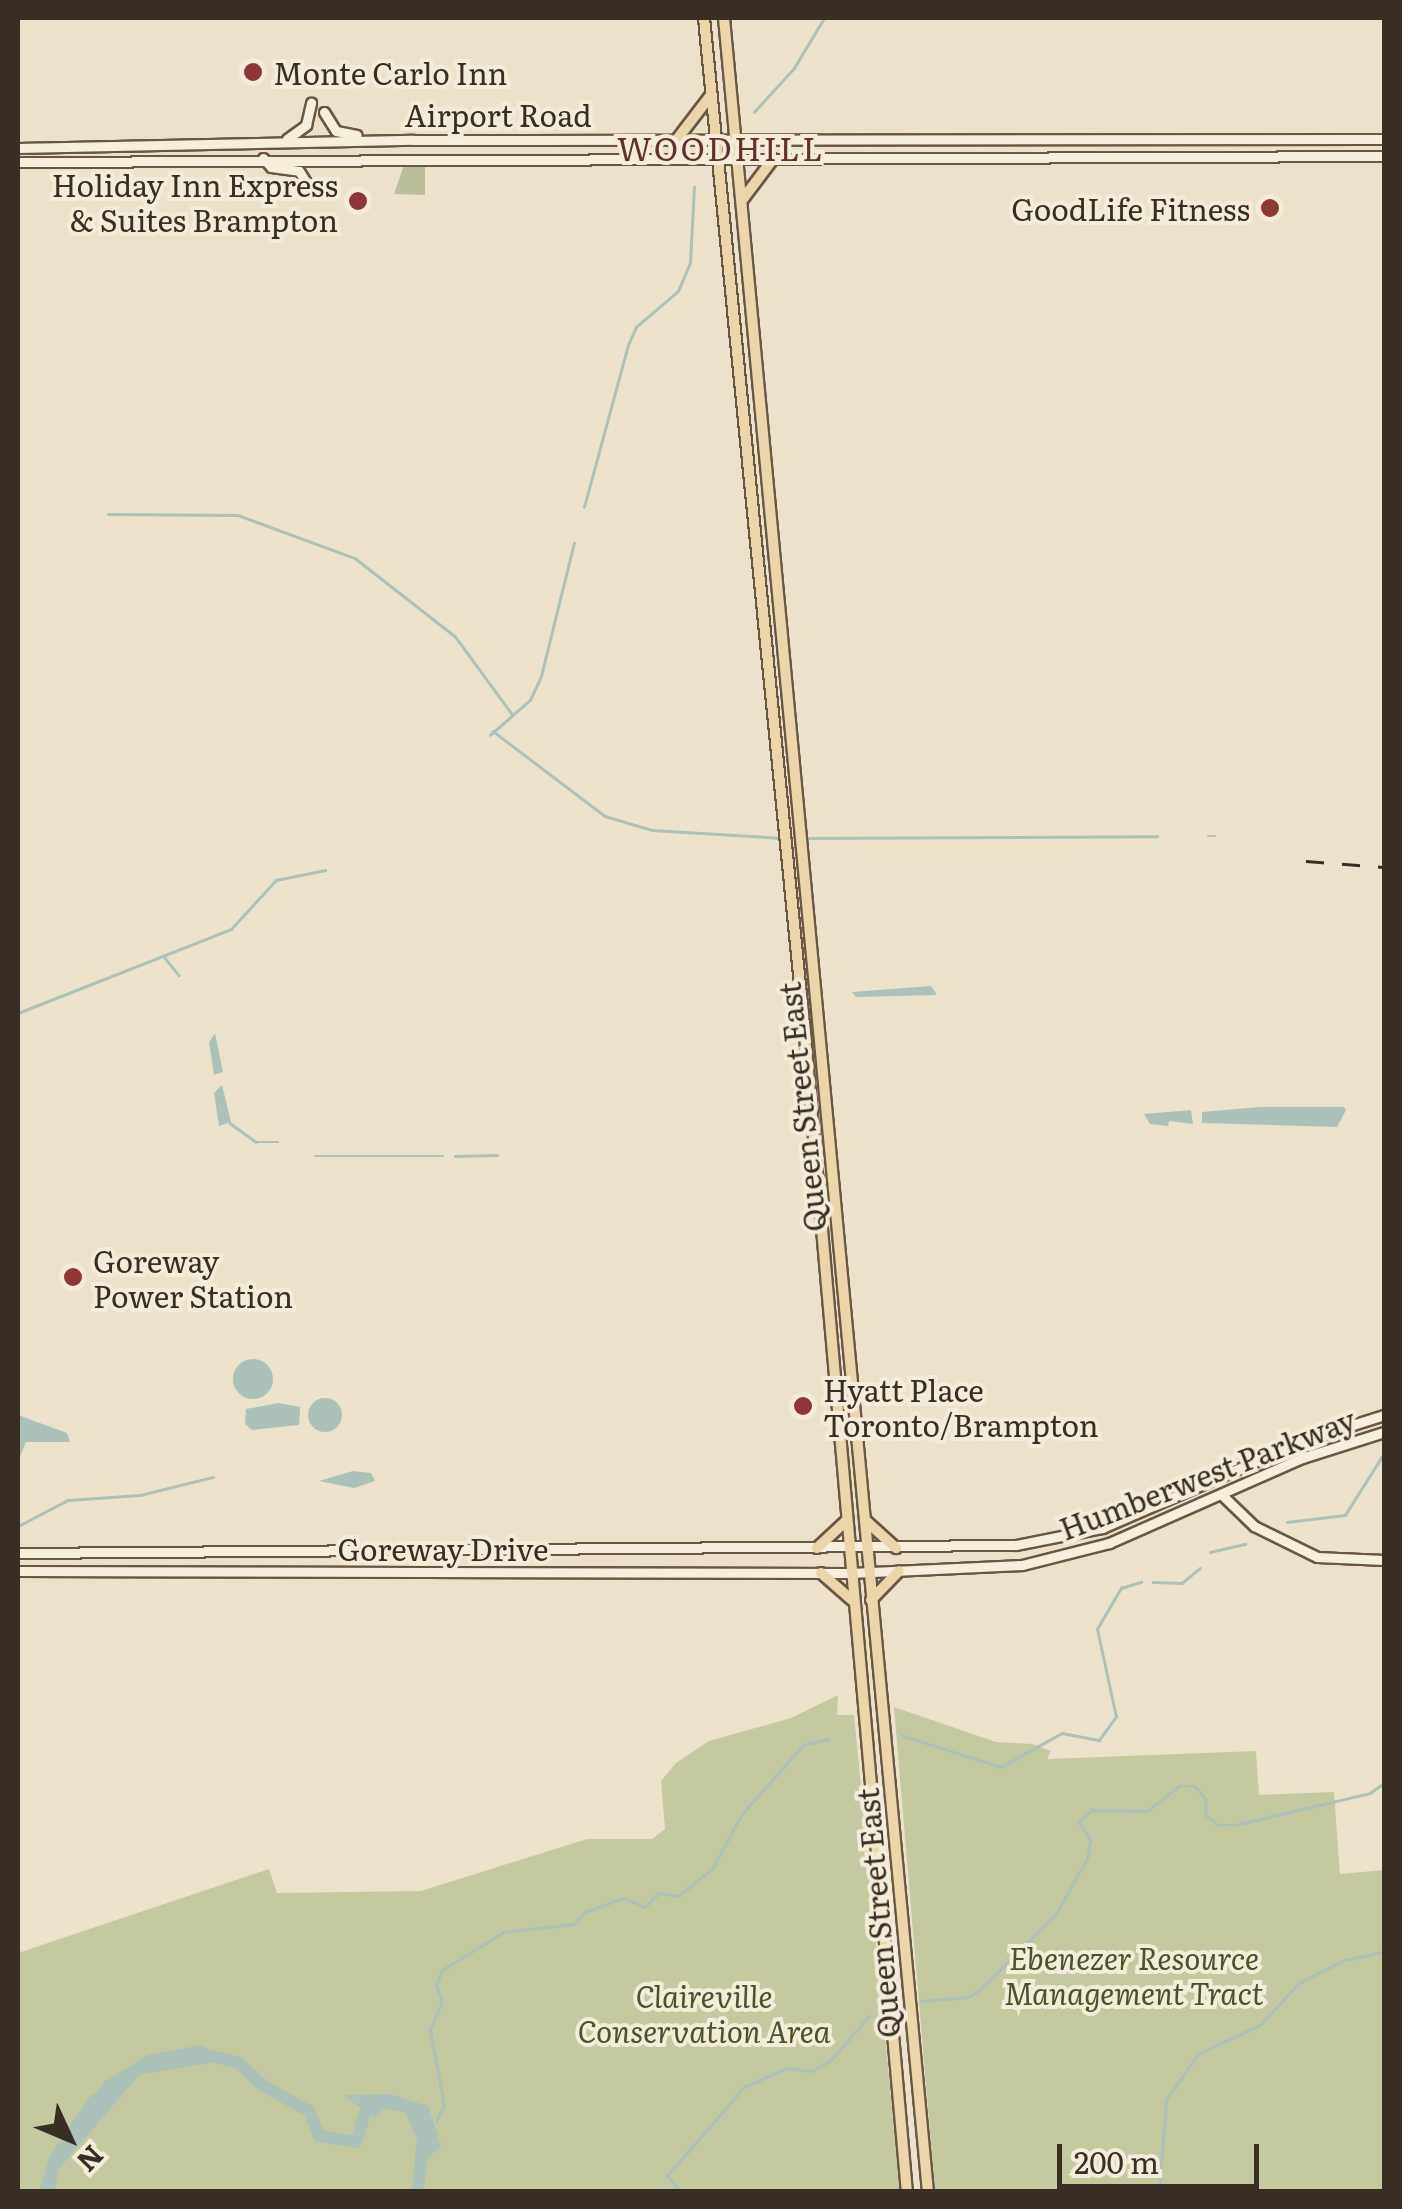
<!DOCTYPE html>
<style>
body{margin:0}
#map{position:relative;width:1402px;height:2209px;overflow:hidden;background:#ece2cb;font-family:Literata,serif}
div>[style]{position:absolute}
.green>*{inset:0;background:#c4c9a0}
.cemetery>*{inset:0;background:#bbbf9e}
.water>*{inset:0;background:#abc1ba}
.round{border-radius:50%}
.stream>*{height:2.5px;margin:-1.25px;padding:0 1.25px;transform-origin:1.25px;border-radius:1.25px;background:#abc1ba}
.river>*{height:12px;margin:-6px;padding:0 6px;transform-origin:6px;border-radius:6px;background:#abc1ba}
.roads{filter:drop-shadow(2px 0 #695744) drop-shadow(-2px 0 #695744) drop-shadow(0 2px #695744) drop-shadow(0 -2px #695744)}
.secondary>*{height:9px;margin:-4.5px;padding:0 4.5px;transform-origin:4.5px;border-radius:4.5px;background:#f7efde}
.primary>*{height:10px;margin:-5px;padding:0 5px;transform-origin:5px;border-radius:5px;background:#ead6a8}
.rail>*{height:2.5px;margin-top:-1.25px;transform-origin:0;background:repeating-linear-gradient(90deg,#392e23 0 18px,transparent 0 36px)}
.dots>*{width:28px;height:28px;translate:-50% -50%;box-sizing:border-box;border:5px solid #f4ecda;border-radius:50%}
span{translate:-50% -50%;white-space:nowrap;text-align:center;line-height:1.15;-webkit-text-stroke:8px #f4ecda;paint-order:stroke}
.poi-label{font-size:30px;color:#392e23}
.left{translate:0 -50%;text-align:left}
.right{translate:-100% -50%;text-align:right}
.street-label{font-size:30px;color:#392e23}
.park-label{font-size:30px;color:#4a542b;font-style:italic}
.neighbourhood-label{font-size:32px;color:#623326;letter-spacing:2.5px}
.frame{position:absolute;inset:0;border:20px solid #392e23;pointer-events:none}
.north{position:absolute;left:20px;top:2089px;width:100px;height:100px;-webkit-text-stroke:8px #f4ecda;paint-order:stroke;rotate:134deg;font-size:28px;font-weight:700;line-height:40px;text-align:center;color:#392e23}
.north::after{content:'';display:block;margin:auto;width:35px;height:45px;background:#392e23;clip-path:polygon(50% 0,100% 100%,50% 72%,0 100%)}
.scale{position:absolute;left:1057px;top:2144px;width:202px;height:45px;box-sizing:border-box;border:5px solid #392e23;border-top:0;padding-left:12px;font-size:30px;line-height:35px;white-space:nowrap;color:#392e23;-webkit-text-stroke:8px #f4ecda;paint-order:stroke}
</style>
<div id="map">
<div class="green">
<i style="clip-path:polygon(838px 1695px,837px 1715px,854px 1715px,900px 2191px,18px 2191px,18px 1953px,269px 1869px,277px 1893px,421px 1891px,587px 1839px,652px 1839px,665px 1829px,661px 1781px,676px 1763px,709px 1741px,791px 1718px)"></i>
<i style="clip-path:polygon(894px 1707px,996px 1742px,1032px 1744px,1051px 1751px,1047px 1759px,1256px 1751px,1259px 1795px,1334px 1792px,1340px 1874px,1384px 1870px,1384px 2191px,935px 2191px)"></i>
</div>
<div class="cemetery">
<i style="clip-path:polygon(425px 164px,425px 195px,394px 194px,404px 165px)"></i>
</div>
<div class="water">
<i style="clip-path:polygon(931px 986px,937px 995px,856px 997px,852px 992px)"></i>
<i style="clip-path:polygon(215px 1033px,223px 1072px,214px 1075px,209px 1042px)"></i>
<i style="clip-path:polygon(222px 1085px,231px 1122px,219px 1126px,214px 1093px)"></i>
<i style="clip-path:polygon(1260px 1107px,1344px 1107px,1346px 1110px,1337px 1127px,1202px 1123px,1202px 1112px)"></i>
<i style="clip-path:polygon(1191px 1110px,1193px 1124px,1169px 1121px,1168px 1126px,1150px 1124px,1144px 1114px)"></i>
<i class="round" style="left:233px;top:1359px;width:40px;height:40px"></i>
<i class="round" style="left:308px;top:1398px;width:34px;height:34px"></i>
<i style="clip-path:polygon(279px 1403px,300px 1407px,299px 1425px,252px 1430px,245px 1424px,246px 1409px)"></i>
<i style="clip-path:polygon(18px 1415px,67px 1433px,70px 1442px,26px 1442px,18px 1461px)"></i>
<i style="clip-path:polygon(353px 1471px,371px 1473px,375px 1481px,354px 1488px,319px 1481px)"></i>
<i style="clip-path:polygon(201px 2045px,227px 2060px,139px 2075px,58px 2170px,55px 2191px,39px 2191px,50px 2155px,104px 2082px,148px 2055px)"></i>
<i style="clip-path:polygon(390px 2094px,428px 2106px,441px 2145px,426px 2160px,423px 2138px,404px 2112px,383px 2108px,374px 2118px,343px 2095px)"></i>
</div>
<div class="stream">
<i style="left:754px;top:112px;width:59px;rotate:-47.7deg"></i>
<i style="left:794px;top:68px;width:58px;rotate:-59deg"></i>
<i style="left:584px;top:507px;width:168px;rotate:-74.8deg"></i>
<i style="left:628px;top:345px;width:20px;rotate:-66deg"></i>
<i style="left:636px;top:327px;width:55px;rotate:-40.6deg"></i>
<i style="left:678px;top:291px;width:30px;rotate:-67deg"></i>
<i style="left:690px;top:263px;width:76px;rotate:-87deg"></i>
<i style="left:108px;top:514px;width:130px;rotate:0.4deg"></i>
<i style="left:238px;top:515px;width:125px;rotate:20.2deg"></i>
<i style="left:355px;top:558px;width:127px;rotate:38deg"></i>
<i style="left:455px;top:636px;width:97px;rotate:53.8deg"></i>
<i style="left:493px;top:731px;width:141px;rotate:37.2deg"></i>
<i style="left:605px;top:816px;width:49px;rotate:16.6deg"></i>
<i style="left:652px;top:830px;width:129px;rotate:3.5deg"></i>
<i style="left:490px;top:735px;width:53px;rotate:-41.2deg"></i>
<i style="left:530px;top:700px;width:26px;rotate:-65deg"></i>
<i style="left:541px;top:676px;width:137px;rotate:-76.1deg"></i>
<i style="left:1208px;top:836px;width:7px"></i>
<i style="left:804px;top:838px;width:353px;rotate:-0.3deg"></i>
<i style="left:165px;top:958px;width:22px;rotate:51deg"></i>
<i style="left:18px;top:1013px;width:229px;rotate:-21.5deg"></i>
<i style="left:231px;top:929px;width:67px;rotate:-47.4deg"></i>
<i style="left:276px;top:880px;width:50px;rotate:-11.5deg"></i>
<i style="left:230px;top:1123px;width:32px;rotate:36deg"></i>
<i style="left:256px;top:1142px;width:22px"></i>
<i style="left:315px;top:1156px;width:128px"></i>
<i style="left:455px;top:1156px;width:42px;rotate:-1.4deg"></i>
<i style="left:1287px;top:1522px;width:58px;rotate:-6.9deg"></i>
<i style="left:1345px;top:1515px;width:73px;rotate:-57.8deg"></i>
<i style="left:18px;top:1526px;width:56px;rotate:-27.5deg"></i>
<i style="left:68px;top:1500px;width:72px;rotate:-4deg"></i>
<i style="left:140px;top:1495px;width:75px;rotate:-13.9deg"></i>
<i style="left:1210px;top:1552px;width:36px;rotate:-13deg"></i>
<i style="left:1153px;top:1582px;width:29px;rotate:2deg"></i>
<i style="left:1182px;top:1583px;width:23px;rotate:-40deg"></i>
<i style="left:901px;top:1735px;width:105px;rotate:17.7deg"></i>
<i style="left:1001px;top:1767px;width:70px;rotate:-29.1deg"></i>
<i style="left:1062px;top:1733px;width:38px;rotate:11deg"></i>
<i style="left:1099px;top:1740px;width:29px;rotate:-54deg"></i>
<i style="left:1116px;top:1717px;width:90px;rotate:-102.2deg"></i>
<i style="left:1097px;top:1629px;width:48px;rotate:-59.7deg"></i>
<i style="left:1121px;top:1588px;width:21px;rotate:-17deg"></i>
<i style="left:921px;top:2001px;width:47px;rotate:-4.9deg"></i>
<i style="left:968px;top:1997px;width:15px;rotate:-32deg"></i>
<i style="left:981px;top:1989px;width:105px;rotate:-45deg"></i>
<i style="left:1055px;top:1915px;width:64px;rotate:-60.3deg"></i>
<i style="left:1087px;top:1859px;width:19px;rotate:-81deg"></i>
<i style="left:1090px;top:1840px;width:21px;rotate:-121deg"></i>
<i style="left:1079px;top:1822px;width:18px;rotate:-43deg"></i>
<i style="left:1092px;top:1810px;width:55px;rotate:1deg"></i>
<i style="left:1147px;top:1811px;width:41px;rotate:-38deg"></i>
<i style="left:1179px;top:1786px;width:16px"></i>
<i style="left:1195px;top:1786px;width:17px;rotate:50deg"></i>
<i style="left:1206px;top:1799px;width:16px;rotate:90deg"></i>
<i style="left:1206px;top:1815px;width:16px;rotate:40deg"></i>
<i style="left:1218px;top:1825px;width:17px"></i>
<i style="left:1235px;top:1825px;width:139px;rotate:-13.3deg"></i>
<i style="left:1370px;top:1793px;width:17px;rotate:-36deg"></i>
<i style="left:436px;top:2121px;width:17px;rotate:-62deg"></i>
<i style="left:444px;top:2106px;width:77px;rotate:-100.4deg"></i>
<i style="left:430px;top:2030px;width:30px;rotate:-67deg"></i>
<i style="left:442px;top:2002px;width:17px;rotate:-111deg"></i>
<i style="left:436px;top:1986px;width:17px;rotate:-69deg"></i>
<i style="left:442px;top:1970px;width:73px;rotate:-31.5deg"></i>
<i style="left:504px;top:1932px;width:70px;rotate:-6.5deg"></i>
<i style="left:574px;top:1924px;width:16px;rotate:-47deg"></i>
<i style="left:585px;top:1912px;width:40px;rotate:-20.2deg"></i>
<i style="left:623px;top:1898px;width:24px;rotate:22deg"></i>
<i style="left:645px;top:1907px;width:20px;rotate:-45deg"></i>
<i style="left:659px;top:1893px;width:19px;rotate:9deg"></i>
<i style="left:678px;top:1896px;width:43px;rotate:-38.5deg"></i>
<i style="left:712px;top:1869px;width:63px;rotate:-61.4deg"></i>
<i style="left:742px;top:1814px;width:92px;rotate:-48.5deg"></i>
<i style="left:803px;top:1745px;width:26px;rotate:-13deg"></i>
<i style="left:681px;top:2192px;width:21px;rotate:-131deg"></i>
<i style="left:667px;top:2176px;width:118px;rotate:-49.1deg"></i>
<i style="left:744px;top:2087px;width:47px;rotate:-23.8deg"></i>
<i style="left:787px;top:2068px;width:25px;rotate:7deg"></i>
<i style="left:812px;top:2071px;width:22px;rotate:-30deg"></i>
<i style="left:831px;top:2060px;width:58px;rotate:-49.2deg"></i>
<i style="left:1159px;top:2192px;width:92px;rotate:-85.6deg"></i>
<i style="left:1166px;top:2100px;width:56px;rotate:-55.2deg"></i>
<i style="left:1198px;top:2054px;width:68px;rotate:-25.1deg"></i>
<i style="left:1260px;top:2025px;width:57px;rotate:-47.1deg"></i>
<i style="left:1299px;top:1983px;width:51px;rotate:-26.6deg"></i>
<i style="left:1345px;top:1960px;width:40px;rotate:-12deg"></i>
</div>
<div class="river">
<i style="left:211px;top:2056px;width:28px;rotate:13deg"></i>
<i style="left:238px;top:2062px;width:33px;rotate:44deg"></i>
<i style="left:262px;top:2085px;width:54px;rotate:29deg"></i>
<i style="left:309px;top:2111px;width:27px;rotate:68deg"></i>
<i style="left:319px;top:2136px;width:37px;rotate:9deg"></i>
<i style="left:356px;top:2142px;width:44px;rotate:-72.8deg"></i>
<i style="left:415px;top:2121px;width:17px;rotate:62deg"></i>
<i style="left:423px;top:2136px;width:56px;rotate:95.1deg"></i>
<i style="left:67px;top:2141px;width:50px;rotate:-55.7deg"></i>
</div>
<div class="roads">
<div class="secondary">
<i style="left:324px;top:112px;width:22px;rotate:58deg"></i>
<i style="left:336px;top:131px;width:21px;rotate:11deg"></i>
<i style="left:287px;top:139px;width:24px;rotate:-36deg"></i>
<i style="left:306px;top:125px;width:23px;rotate:-77deg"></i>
<i style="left:18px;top:148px;width:395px;rotate:-1.2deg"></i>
<i style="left:413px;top:140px;width:971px;rotate:-0.06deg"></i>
<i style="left:263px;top:158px;width:12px;rotate:48deg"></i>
<i style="left:271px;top:167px;width:28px;rotate:8deg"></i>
<i style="left:299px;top:171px;width:25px;rotate:58deg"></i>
<i style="left:18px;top:162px;width:1366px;rotate:-0.25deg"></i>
<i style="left:1222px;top:1495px;width:45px;rotate:44.1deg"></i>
<i style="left:1254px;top:1526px;width:70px;rotate:26.2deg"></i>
<i style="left:1317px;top:1557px;width:67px;rotate:2.6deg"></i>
<i style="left:18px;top:1553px;width:998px;rotate:-0.46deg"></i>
<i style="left:1016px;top:1545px;width:88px;rotate:-11.2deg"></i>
<i style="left:1102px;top:1528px;width:218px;rotate:-23.5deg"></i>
<i style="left:1302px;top:1441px;width:86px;rotate:-17.6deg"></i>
<i style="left:18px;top:1571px;width:832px;rotate:0.14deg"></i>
<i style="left:850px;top:1573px;width:172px;rotate:-2.7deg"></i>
<i style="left:1022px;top:1565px;width:90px;rotate:-14.2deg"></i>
<i style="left:1109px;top:1543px;width:211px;rotate:-23.8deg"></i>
<i style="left:1302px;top:1458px;width:86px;rotate:-17.6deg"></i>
</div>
<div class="primary">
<i style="left:704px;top:18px;width:1012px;rotate:84.33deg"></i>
<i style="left:804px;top:1025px;width:1172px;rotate:84.96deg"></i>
<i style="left:724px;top:18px;width:2184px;rotate:84.64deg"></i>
<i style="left:678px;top:138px;width:54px;rotate:-52.5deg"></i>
<i style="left:743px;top:199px;width:50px;rotate:-53.1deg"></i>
<i style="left:865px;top:1520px;width:42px;rotate:42.1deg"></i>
<i style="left:817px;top:1548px;width:38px;rotate:-43deg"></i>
<i style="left:821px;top:1573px;width:41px;rotate:41.1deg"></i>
<i style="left:871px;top:1600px;width:40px;rotate:-46deg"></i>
</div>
</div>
<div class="rail">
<i style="left:1306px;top:861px;width:78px;rotate:4.4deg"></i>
</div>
<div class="dots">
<i style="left:253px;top:72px;background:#913636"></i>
<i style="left:358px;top:201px;background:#913636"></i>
<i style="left:1270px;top:208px;background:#913636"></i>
<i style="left:73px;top:1277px;background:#913636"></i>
<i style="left:803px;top:1406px;background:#913636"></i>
</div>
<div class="poi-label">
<span class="left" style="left:273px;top:72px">Monte Carlo Inn</span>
<span class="right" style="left:338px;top:201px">Holiday Inn Express<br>&amp; Suites Brampton</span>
<span class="right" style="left:1250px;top:208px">GoodLife Fitness</span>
<span class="left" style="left:93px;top:1277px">Goreway<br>Power Station</span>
<span class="left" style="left:823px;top:1406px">Hyatt Place<br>Toronto/Brampton</span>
</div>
<div class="street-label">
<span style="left:498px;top:114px">Airport Road</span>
<span style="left:801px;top:1107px;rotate:-96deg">Queen Street East</span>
<span style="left:1207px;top:1473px;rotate:-21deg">Humberwest Parkway</span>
<span style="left:443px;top:1548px">Goreway Drive</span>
<span style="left:877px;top:1913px;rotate:-95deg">Queen Street East</span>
</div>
<div class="park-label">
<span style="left:1134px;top:1974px">Ebenezer Resource<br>Management Tract</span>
<span style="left:704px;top:2012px">Claireville<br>Conservation Area</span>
</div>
<div class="neighbourhood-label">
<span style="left:721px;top:147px">WOODHILL</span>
</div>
<div class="frame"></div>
<div class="north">N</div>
<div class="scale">200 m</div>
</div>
